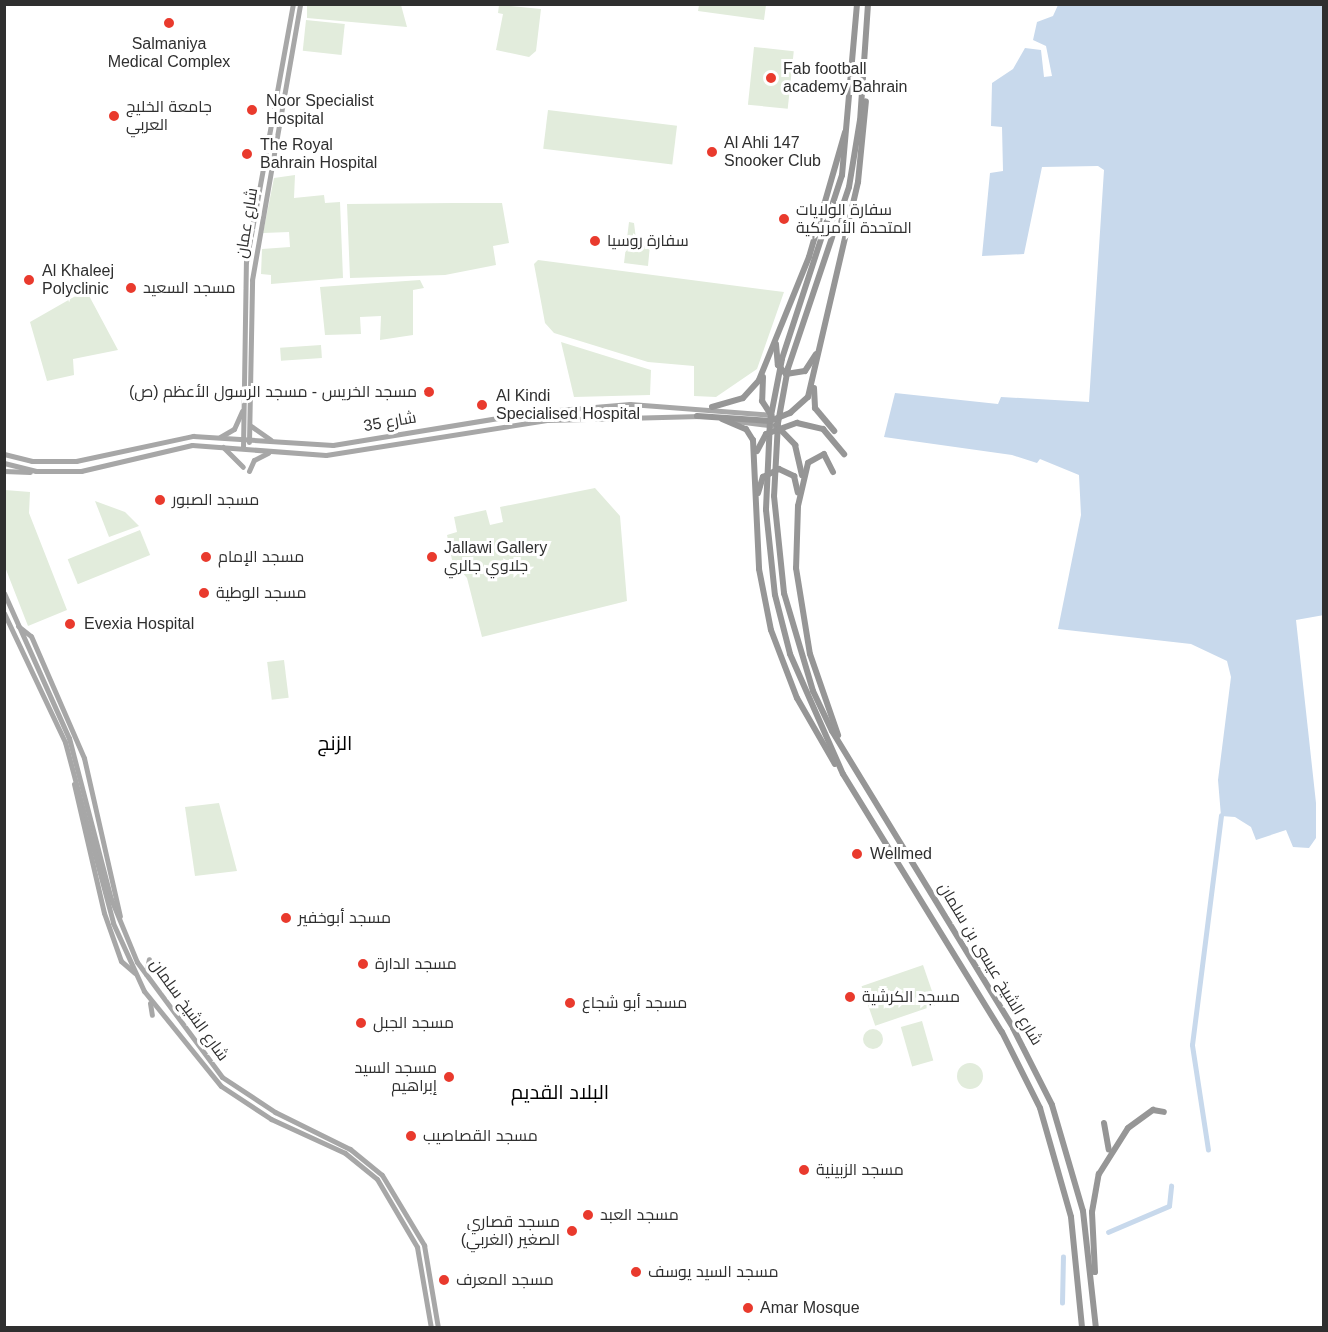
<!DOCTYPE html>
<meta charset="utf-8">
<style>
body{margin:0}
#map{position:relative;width:1328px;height:1332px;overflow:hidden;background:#fff;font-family:Arial,Cairo,sans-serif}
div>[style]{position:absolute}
.green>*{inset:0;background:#e2ecdc;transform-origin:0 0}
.round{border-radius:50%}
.water>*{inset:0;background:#c8d9ec}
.canal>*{height:4.5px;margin:-2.25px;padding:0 2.25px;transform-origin:2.25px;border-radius:2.25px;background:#c8d9ec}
.major>*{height:5px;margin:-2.5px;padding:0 2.5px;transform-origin:2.5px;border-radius:2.5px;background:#a7a7a7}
.highway>*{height:6px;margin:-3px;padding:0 3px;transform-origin:3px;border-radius:3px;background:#969696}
.dots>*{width:16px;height:16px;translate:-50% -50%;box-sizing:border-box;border:3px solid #fff;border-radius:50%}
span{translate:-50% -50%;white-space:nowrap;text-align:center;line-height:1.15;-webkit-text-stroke:6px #fff;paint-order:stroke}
.poi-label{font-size:16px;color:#2f2f2f}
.left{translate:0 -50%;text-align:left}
.right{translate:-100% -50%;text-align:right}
.street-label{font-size:16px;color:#2f2f2f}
.quarter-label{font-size:20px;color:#000}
.frame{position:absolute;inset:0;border:6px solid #2f2f2f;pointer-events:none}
</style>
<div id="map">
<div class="green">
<i style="clip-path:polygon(307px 4px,401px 5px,407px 27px,307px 18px)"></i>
<i style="clip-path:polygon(499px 5px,541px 9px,536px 51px,529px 57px,496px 50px,503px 14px,498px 13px)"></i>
<i style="clip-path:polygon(699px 5px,699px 4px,766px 5px,764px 20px,698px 11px)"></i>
<i style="left:306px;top:20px;width:39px;height:31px;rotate:6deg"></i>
<i style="left:754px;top:47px;width:40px;height:58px;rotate:6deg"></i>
<i style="left:548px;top:110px;width:130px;height:39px;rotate:7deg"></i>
<i style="clip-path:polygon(295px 175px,294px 198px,324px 195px,325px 203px,340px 202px,343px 278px,271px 284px,271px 275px,261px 274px,262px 249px,290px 247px,289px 232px,263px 233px,274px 178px)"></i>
<i style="clip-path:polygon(454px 203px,502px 203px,509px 243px,493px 246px,496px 265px,445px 275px,350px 278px,347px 204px)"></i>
<i style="clip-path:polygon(629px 222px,634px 223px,637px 247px,650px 245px,648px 266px,624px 263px)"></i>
<i style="clip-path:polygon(538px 260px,784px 292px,757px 369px,716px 397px,694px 396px,694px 366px,648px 362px,554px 333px,545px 323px,534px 264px)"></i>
<i style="clip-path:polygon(420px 280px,424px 288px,413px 290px,413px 335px,380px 340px,381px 316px,360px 317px,361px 334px,325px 335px,320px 287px)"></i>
<i style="clip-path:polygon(86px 290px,118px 350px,73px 359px,74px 375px,47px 381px,30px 322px)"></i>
<i style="clip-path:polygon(561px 342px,651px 370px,650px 395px,574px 397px)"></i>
<i style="left:321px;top:345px;width:13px;height:41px;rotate:86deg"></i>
<i style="clip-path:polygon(595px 488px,620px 516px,627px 601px,482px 637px,467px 578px,452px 560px,447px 535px,457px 532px,454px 517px,486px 510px,490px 525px,503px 522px,500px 507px)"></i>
<i style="clip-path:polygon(5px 490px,30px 492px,29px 513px,67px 610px,28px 626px,5px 567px)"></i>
<i style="clip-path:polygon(95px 501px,125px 512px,139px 526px,109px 537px)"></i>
<i style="left:140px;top:530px;width:27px;height:78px;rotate:68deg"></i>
<i style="left:284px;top:660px;width:38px;height:17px;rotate:83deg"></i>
<i style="clip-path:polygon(219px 803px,237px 871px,195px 876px,185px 807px)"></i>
<i style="left:923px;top:965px;width:42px;height:65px;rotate:71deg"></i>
<i style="left:922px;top:1021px;width:41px;height:22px;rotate:74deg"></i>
<i class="round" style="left:863px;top:1029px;width:20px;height:20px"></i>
<i class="round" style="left:957px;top:1063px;width:26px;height:26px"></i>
</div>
<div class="water">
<i style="clip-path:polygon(1058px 5px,1323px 5px,1324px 615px,1296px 620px,1316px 803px,1316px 838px,1309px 848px,1293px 847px,1286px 830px,1256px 840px,1251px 827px,1235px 817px,1221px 816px,1218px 780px,1231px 677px,1227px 661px,1191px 644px,1058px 629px,1081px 515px,1079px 475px,1040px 459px,1037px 463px,1012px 455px,884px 437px,895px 393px,998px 404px,1001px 397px,1089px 402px,1104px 170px,1098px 166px,1042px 167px,1024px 254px,982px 256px,990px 173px,1003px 171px,1002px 127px,991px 126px,992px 83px,1013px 69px,1025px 48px,1041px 50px,1044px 77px,1052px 76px,1046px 46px,1033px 40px,1037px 22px,1053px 16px)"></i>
</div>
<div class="canal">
<i style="left:1208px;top:1150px;width:106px;rotate:-98.7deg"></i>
<i style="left:1192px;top:1045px;width:231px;rotate:-82.8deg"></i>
<i style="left:1108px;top:1232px;width:66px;rotate:-23.1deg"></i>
<i style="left:1169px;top:1206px;width:20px;rotate:-84deg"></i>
<i style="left:1062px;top:1303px;width:46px;rotate:-88.8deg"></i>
</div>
<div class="major">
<i style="left:736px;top:421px;width:38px;rotate:7deg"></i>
<i style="left:251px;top:426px;width:24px;rotate:35deg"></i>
<i style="left:220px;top:437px;width:16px;rotate:-30deg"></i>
<i style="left:234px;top:429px;width:20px;rotate:-66deg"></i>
<i style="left:249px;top:442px;width:162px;rotate:-88.9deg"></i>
<i style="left:252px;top:280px;width:280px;rotate:-80.1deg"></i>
<i style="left:223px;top:447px;width:28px;rotate:45deg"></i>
<i style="left:243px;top:448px;width:186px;rotate:-89.1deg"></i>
<i style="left:246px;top:262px;width:262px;rotate:-79.7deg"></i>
<i style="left:4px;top:454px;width:29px;rotate:14deg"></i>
<i style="left:32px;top:461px;width:44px"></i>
<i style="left:76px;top:461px;width:120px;rotate:-12.1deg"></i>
<i style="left:193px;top:436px;width:140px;rotate:3.7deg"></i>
<i style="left:333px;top:445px;width:205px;rotate:-9.3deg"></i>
<i style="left:535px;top:412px;width:95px;rotate:-4.8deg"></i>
<i style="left:630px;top:404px;width:142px;rotate:4.4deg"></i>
<i style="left:4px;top:463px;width:33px;rotate:14deg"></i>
<i style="left:36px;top:471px;width:45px"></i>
<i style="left:81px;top:471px;width:114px;rotate:-13.2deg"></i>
<i style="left:192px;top:445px;width:134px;rotate:4.3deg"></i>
<i style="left:326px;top:455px;width:225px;rotate:-9deg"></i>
<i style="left:548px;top:420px;width:152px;rotate:-1.5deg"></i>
<i style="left:4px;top:471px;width:26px;rotate:2deg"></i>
<i style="left:249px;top:471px;width:12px;rotate:-66deg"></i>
<i style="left:254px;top:460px;width:16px;rotate:-27deg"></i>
<i style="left:4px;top:593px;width:159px;rotate:65.9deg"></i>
<i style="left:69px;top:738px;width:166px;rotate:75.4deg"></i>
<i style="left:111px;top:899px;width:68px;rotate:67.6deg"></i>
<i style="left:137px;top:962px;width:143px;rotate:53.5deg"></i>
<i style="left:222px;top:1077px;width:64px;rotate:33.4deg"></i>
<i style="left:275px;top:1112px;width:84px;rotate:26.3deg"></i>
<i style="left:350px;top:1149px;width:41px;rotate:39.1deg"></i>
<i style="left:382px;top:1175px;width:82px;rotate:59deg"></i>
<i style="left:424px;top:1245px;width:84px;rotate:80.4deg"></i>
<i style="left:4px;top:613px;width:143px;rotate:64.7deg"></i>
<i style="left:65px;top:742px;width:187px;rotate:75.1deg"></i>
<i style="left:113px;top:923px;width:75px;rotate:65.5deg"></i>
<i style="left:144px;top:991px;width:122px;rotate:51deg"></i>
<i style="left:221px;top:1086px;width:60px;rotate:33.4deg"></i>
<i style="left:271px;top:1119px;width:81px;rotate:24.7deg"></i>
<i style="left:345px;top:1153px;width:41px;rotate:39.1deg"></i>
<i style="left:377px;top:1179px;width:79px;rotate:59.5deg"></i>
<i style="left:417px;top:1247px;width:82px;rotate:80.2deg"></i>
<i style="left:18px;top:626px;width:16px;rotate:38deg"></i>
<i style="left:31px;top:636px;width:133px;rotate:66.5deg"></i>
<i style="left:84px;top:758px;width:162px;rotate:77.2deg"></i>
<i style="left:74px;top:784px;width:132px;rotate:76.9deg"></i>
<i style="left:104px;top:913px;width:51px;rotate:70.5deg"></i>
<i style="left:121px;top:961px;width:18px;rotate:41deg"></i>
<i style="left:146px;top:974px;width:15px;rotate:-79deg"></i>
<i style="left:150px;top:1003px;width:12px;rotate:81deg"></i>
</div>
<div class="highway">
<i style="left:857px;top:4px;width:172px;rotate:95deg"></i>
<i style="left:842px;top:175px;width:194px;rotate:108.1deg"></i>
<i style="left:782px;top:359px;width:63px;rotate:101deg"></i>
<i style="left:770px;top:421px;width:89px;rotate:92.6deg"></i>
<i style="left:766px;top:510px;width:85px;rotate:84deg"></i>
<i style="left:775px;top:595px;width:61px;rotate:75.7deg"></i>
<i style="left:790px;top:654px;width:131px;rotate:66.2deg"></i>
<i style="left:843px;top:774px;width:303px;rotate:58.4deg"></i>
<i style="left:1002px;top:1032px;width:85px;rotate:63.4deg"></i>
<i style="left:1040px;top:1108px;width:113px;rotate:74.1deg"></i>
<i style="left:1071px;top:1217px;width:112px;rotate:84.3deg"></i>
<i style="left:868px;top:4px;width:116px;rotate:93.9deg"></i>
<i style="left:860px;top:120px;width:68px;rotate:99.3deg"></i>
<i style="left:849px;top:187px;width:191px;rotate:108.6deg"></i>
<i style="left:788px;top:368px;width:56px;rotate:100.3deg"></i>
<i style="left:778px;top:423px;width:73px;rotate:93.1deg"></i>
<i style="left:774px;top:496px;width:98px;rotate:84.1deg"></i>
<i style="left:784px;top:593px;width:102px;rotate:73.5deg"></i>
<i style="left:813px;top:691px;width:44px;rotate:64.6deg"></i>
<i style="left:832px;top:731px;width:348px;rotate:58.6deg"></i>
<i style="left:1013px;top:1028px;width:86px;rotate:63.1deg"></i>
<i style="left:1052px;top:1105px;width:110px;rotate:73.7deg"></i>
<i style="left:1083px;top:1211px;width:118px;rotate:83.7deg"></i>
<i style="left:776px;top:344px;width:21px;rotate:85deg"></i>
<i style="left:778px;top:365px;width:12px;rotate:48deg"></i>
<i style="left:786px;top:374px;width:19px;rotate:-9deg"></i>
<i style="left:805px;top:371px;width:20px;rotate:-57deg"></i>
<i style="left:763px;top:377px;width:24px;rotate:92deg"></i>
<i style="left:762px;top:401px;width:17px;rotate:57deg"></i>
<i style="left:814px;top:388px;width:20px;rotate:87deg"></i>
<i style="left:815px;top:408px;width:30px;rotate:50deg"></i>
<i style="left:712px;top:407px;width:32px;rotate:-16deg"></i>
<i style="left:743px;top:398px;width:24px;rotate:-48deg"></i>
<i style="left:759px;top:380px;width:133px;rotate:-67.9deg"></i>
<i style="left:809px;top:257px;width:130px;rotate:-73.9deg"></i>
<i style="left:697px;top:416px;width:73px;rotate:3.9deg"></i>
<i style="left:770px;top:421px;width:22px;rotate:-22deg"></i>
<i style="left:790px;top:413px;width:24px;rotate:-42deg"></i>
<i style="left:808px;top:397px;width:221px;rotate:-76.9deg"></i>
<i style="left:858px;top:182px;width:81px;rotate:-84.4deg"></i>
<i style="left:722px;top:419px;width:26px;rotate:23deg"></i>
<i style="left:746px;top:429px;width:13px;rotate:58deg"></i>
<i style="left:753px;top:440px;width:129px;rotate:87.3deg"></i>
<i style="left:759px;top:569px;width:62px;rotate:78.9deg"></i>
<i style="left:771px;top:630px;width:73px;rotate:69.1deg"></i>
<i style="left:797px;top:698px;width:76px;rotate:60.1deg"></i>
<i style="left:776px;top:425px;width:28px;rotate:46deg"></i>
<i style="left:795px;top:445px;width:31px;rotate:77deg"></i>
<i style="left:757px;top:451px;width:19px;rotate:-62deg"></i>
<i style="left:766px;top:434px;width:33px;rotate:-20deg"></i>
<i style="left:797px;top:423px;width:27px;rotate:13deg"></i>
<i style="left:823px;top:429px;width:33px;rotate:50deg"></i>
<i style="left:833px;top:472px;width:20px;rotate:-117deg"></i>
<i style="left:824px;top:454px;width:18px;rotate:151deg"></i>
<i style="left:808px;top:463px;width:44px;rotate:103.1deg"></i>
<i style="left:798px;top:506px;width:62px;rotate:91.8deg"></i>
<i style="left:796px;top:568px;width:87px;rotate:80.8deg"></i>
<i style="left:810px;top:654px;width:86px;rotate:70.9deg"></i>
<i style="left:758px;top:493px;width:17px;rotate:-73deg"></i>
<i style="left:763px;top:477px;width:18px;rotate:-27deg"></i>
<i style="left:779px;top:469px;width:17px;rotate:25deg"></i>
<i style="left:794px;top:476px;width:17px;rotate:77deg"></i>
<i style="left:1104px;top:1123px;width:27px;rotate:80deg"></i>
<i style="left:1095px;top:1272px;width:60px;rotate:-92.9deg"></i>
<i style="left:1092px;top:1212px;width:39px;rotate:-80deg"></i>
<i style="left:1099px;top:1174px;width:54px;rotate:-57.8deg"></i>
<i style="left:1128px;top:1128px;width:31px;rotate:-36deg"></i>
<i style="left:1153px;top:1110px;width:11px;rotate:10deg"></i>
</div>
<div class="dots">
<i style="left:169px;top:23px;background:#e93a2d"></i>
<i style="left:771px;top:78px;background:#e93a2d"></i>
<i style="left:252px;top:110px;background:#e93a2d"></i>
<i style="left:114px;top:116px;background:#e93a2d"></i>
<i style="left:712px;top:152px;background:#e93a2d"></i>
<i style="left:247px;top:154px;background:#e93a2d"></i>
<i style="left:784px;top:219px;background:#e93a2d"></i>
<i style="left:595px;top:241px;background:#e93a2d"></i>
<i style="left:29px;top:280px;background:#e93a2d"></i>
<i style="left:131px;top:288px;background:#e93a2d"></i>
<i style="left:429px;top:392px;background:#e93a2d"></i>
<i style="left:482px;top:405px;background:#e93a2d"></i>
<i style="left:160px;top:500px;background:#e93a2d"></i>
<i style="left:206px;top:557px;background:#e93a2d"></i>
<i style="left:432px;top:557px;background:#e93a2d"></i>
<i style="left:204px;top:593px;background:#e93a2d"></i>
<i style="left:70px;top:624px;background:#e93a2d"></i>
<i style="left:857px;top:854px;background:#e93a2d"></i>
<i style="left:286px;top:918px;background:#e93a2d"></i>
<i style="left:363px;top:964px;background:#e93a2d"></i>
<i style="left:850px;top:997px;background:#e93a2d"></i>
<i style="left:570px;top:1003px;background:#e93a2d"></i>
<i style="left:361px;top:1023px;background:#e93a2d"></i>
<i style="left:449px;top:1077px;background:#e93a2d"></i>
<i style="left:411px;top:1136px;background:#e93a2d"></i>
<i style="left:804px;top:1170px;background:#e93a2d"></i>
<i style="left:588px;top:1215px;background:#e93a2d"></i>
<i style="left:572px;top:1231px;background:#e93a2d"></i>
<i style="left:636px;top:1272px;background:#e93a2d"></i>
<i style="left:444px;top:1280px;background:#e93a2d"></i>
<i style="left:748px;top:1308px;background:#e93a2d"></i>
</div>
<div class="poi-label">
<span style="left:169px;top:53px">Salmaniya<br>Medical Complex</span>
<span class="left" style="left:783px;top:78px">Fab football<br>academy Bahrain</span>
<span class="left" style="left:266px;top:110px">Noor Specialist<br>Hospital</span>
<span class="left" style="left:126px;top:116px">جامعة الخليج<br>العربي</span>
<span class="left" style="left:724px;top:152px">Al Ahli 147<br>Snooker Club</span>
<span class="left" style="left:260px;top:154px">The Royal<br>Bahrain Hospital</span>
<span class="left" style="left:796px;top:219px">سفارة الولايات<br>المتحدة الأمريكية</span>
<span class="left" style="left:607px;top:241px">سفارة روسيا</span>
<span class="left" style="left:42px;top:280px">Al Khaleej<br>Polyclinic</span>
<span class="left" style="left:143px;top:288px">مسجد السعيد</span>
<span class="right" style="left:417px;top:392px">مسجد الخريس - مسجد الرسول الأعظم (ص)</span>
<span class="left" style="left:496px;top:405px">Al Kindi<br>Specialised Hospital</span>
<span class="left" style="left:172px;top:500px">مسجد الصبور</span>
<span class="left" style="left:444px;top:557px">Jallawi Gallery<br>جلاوي جالري</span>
<span class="left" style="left:218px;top:557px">مسجد الإمام</span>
<span class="left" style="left:216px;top:593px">مسجد الوطية</span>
<span class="left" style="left:84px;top:624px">Evexia Hospital</span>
<span class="left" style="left:870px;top:854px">Wellmed</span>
<span class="left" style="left:298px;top:918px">مسجد أبوخفير</span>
<span class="left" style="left:375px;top:964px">مسجد الدارة</span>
<span class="left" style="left:862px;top:997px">مسجد الكرشية</span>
<span class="left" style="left:582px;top:1003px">مسجد أبو شجاع</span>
<span class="left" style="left:373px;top:1023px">مسجد الجبل</span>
<span class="right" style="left:437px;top:1077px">مسجد السيد<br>إبراهيم</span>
<span class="left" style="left:423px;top:1136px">مسجد القصاصيب</span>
<span class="left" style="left:816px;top:1170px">مسجد الزبينية</span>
<span class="left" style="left:600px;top:1215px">مسجد العبد</span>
<span class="right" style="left:560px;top:1231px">مسجد قصاري<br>الصغير (الغربي)</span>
<span class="left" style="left:648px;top:1272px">مسجد السيد يوسف</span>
<span class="left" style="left:456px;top:1280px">مسجد المعرف</span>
<span class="left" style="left:760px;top:1308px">Amar Mosque</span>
</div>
<div class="street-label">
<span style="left:247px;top:223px;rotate:-81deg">شارع عمان</span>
<span style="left:390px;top:422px;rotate:-10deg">شارع 35</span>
<span style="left:990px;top:964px;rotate:59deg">شارع الشيخ عيسى بن سلمان</span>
<span style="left:189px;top:1010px;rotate:54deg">شارع الشيخ سلمان</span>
</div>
<div class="quarter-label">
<span style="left:335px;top:743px">الزنج</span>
<span style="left:560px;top:1092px">البلاد القديم</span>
</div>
<div class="frame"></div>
</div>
